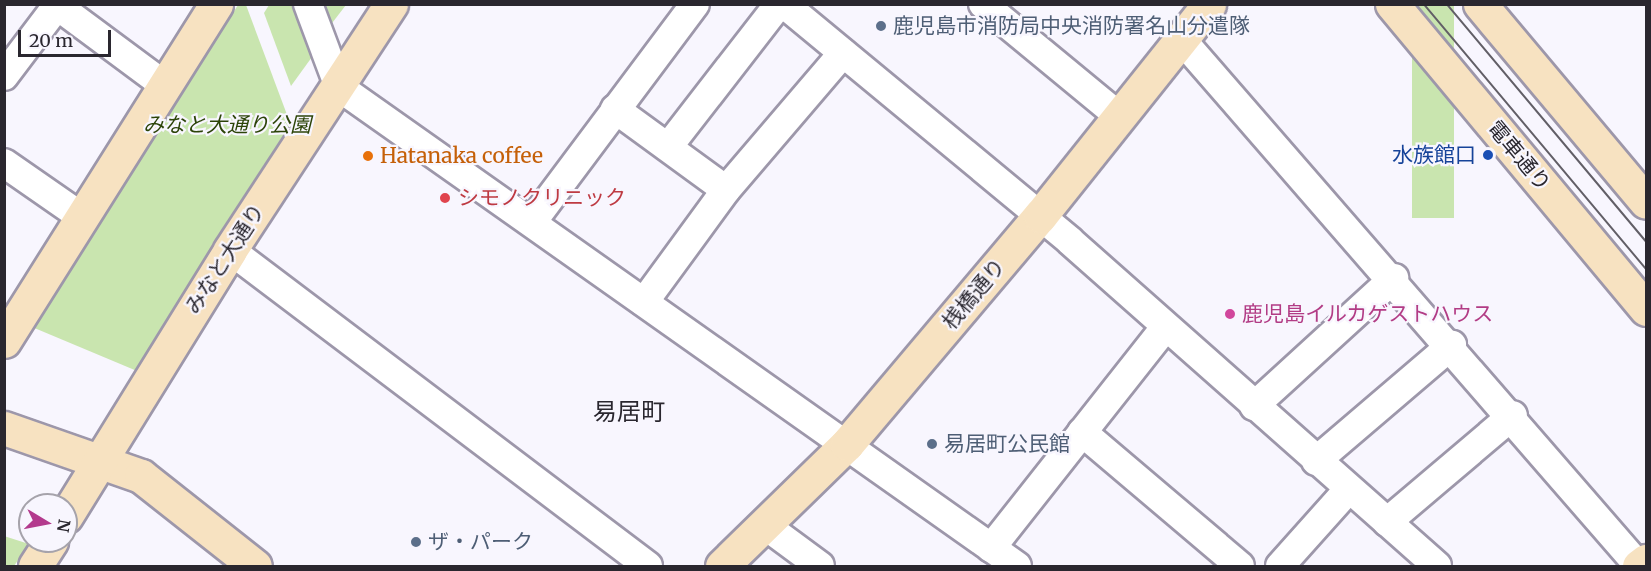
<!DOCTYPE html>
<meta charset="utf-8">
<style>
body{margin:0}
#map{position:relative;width:1651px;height:571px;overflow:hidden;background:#f8f6fe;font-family:Merriweather,"Noto Sans JP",serif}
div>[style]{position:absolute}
.green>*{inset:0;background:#c9e5af;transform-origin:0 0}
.roads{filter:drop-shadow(2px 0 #9d97aa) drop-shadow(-2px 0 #9d97aa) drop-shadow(0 2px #9d97aa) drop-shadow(0 -2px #9d97aa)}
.street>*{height:28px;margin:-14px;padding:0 14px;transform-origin:14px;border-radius:14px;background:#fff}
.secondary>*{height:33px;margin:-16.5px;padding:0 16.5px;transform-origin:16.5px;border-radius:16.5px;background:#f7e2c1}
.tram>*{height:1.5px;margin:-0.75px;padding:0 0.75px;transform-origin:0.75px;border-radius:0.75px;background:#625f67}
.dots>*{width:16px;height:16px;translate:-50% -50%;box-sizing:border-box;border:3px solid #f8f6fe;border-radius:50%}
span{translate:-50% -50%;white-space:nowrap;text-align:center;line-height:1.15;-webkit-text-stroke:4.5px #f8f6fe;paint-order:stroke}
.service-label{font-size:21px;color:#4e5e75}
.left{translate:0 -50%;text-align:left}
.park-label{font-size:21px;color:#2c4408;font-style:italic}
.transit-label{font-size:21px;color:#164399}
.right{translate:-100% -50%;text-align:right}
.food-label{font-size:21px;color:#c56008}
.street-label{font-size:21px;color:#2a272f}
.health-label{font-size:21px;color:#be3a42}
.hotel-label{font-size:21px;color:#b23c85}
.quarter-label{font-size:24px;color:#2a272f}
.frame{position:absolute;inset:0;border:6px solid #2a272f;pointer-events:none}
.north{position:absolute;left:18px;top:493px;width:60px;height:60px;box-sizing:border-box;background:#f8f6fe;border:2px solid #a6a3ab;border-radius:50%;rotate:100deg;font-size:16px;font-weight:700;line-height:24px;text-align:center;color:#2a272f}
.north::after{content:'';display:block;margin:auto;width:21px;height:27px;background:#b33a8d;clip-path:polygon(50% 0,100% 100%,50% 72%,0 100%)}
.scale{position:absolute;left:18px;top:30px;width:93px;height:27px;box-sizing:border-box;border:3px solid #2a272f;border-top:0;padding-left:8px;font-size:18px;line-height:21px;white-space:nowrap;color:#2a272f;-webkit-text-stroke:4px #f8f6fe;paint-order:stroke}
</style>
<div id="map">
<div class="green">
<i style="clip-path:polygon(238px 5px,246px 5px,292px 128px,137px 371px,32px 327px)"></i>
<i style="clip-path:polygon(269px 5px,292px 5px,312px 57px,291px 86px,264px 13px)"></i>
<i style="clip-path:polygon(320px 5px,346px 5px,329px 27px)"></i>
<i style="left:1412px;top:5px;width:42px;height:213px"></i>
<i style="clip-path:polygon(4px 536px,29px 544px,14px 566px,5px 566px)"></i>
</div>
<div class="roads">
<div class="street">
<i style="left:55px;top:4px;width:136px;rotate:36.6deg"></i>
<i style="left:308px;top:4px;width:89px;rotate:69.5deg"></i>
<i style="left:339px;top:87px;width:830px;rotate:35.24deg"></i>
<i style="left:784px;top:4px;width:371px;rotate:39.6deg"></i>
<i style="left:1070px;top:241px;width:490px;rotate:41.5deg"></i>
<i style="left:983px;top:4px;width:176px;rotate:39.5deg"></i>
<i style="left:1181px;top:39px;width:698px;rotate:49.01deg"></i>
<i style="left:4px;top:76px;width:88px;rotate:-52.9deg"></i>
<i style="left:615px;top:109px;width:137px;rotate:36.1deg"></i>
<i style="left:668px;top:147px;width:181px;rotate:-52.2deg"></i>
<i style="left:4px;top:163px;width:96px;rotate:34.8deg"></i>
<i style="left:532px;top:222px;width:272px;rotate:-53.2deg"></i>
<i style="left:230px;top:250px;width:524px;rotate:37.09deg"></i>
<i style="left:644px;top:302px;width:139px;rotate:-53.8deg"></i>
<i style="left:726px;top:190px;width:180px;rotate:-49.5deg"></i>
<i style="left:1254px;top:406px;width:190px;rotate:-42.4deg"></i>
<i style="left:1082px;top:432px;width:207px;rotate:40.3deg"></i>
<i style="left:1316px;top:461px;width:179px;rotate:-40.5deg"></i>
<i style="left:1387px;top:522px;width:165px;rotate:-40.3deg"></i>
<i style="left:766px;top:526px;width:67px;rotate:36.5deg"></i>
<i style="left:991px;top:548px;width:279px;rotate:-51.7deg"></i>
<i style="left:1280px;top:566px;width:102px;rotate:-48.2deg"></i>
</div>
<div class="secondary">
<i style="left:1392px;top:4px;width:397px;rotate:50.2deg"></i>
<i style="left:1480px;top:4px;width:258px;rotate:50deg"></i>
<i style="left:4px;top:341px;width:398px;rotate:-57.8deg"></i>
<i style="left:4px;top:428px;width:145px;rotate:19.3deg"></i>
<i style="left:141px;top:476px;width:145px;rotate:38.3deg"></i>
<i style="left:66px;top:516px;width:312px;rotate:-58.3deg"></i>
<i style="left:230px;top:250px;width:294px;rotate:-56.8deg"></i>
<i style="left:35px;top:566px;width:30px;rotate:-57deg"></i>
<i style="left:722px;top:566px;width:175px;rotate:-44.3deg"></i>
<i style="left:847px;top:444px;width:299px;rotate:-49.8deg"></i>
<i style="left:1040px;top:216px;width:271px;rotate:-51.4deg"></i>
<i style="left:1639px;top:566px;width:9px;rotate:-36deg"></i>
</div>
</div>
<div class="tram">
<i style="left:1424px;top:4px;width:346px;rotate:50deg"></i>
<i style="left:1447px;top:4px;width:309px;rotate:50deg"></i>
</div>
<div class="dots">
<i style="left:881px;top:26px;background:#5c6f8a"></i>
<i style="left:1488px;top:155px;background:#1a4fb4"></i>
<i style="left:368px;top:156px;background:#e8710a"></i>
<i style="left:445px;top:198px;background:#e0444e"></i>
<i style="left:1230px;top:314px;background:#d1479c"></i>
<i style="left:932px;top:444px;background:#5c6f8a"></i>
<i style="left:416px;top:542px;background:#5c6f8a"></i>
</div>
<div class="service-label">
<span class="left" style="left:893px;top:26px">鹿児島市消防局中央消防署名山分遣隊</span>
<span class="left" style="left:944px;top:444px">易居町公民館</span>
<span class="left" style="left:428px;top:542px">ザ・パーク</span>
</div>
<div class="park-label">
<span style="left:227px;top:125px">みなと大通り公園</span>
</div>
<div class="transit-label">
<span class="right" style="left:1476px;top:155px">水族館口</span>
</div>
<div class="food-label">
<span class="left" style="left:380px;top:156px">Hatanaka coffee</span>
</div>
<div class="street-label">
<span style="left:1519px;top:156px;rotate:50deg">電車通り</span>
<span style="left:225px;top:259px;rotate:-57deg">みなと大通り</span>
<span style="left:974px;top:294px;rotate:-50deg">桟橋通り</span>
</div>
<div class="health-label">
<span class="left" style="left:458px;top:198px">シモノクリニック</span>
</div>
<div class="hotel-label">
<span class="left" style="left:1242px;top:314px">鹿児島イルカゲストハウス</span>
</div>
<div class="quarter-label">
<span style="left:629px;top:412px">易居町</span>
</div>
<div class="frame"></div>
<div class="north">N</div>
<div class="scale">20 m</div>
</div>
